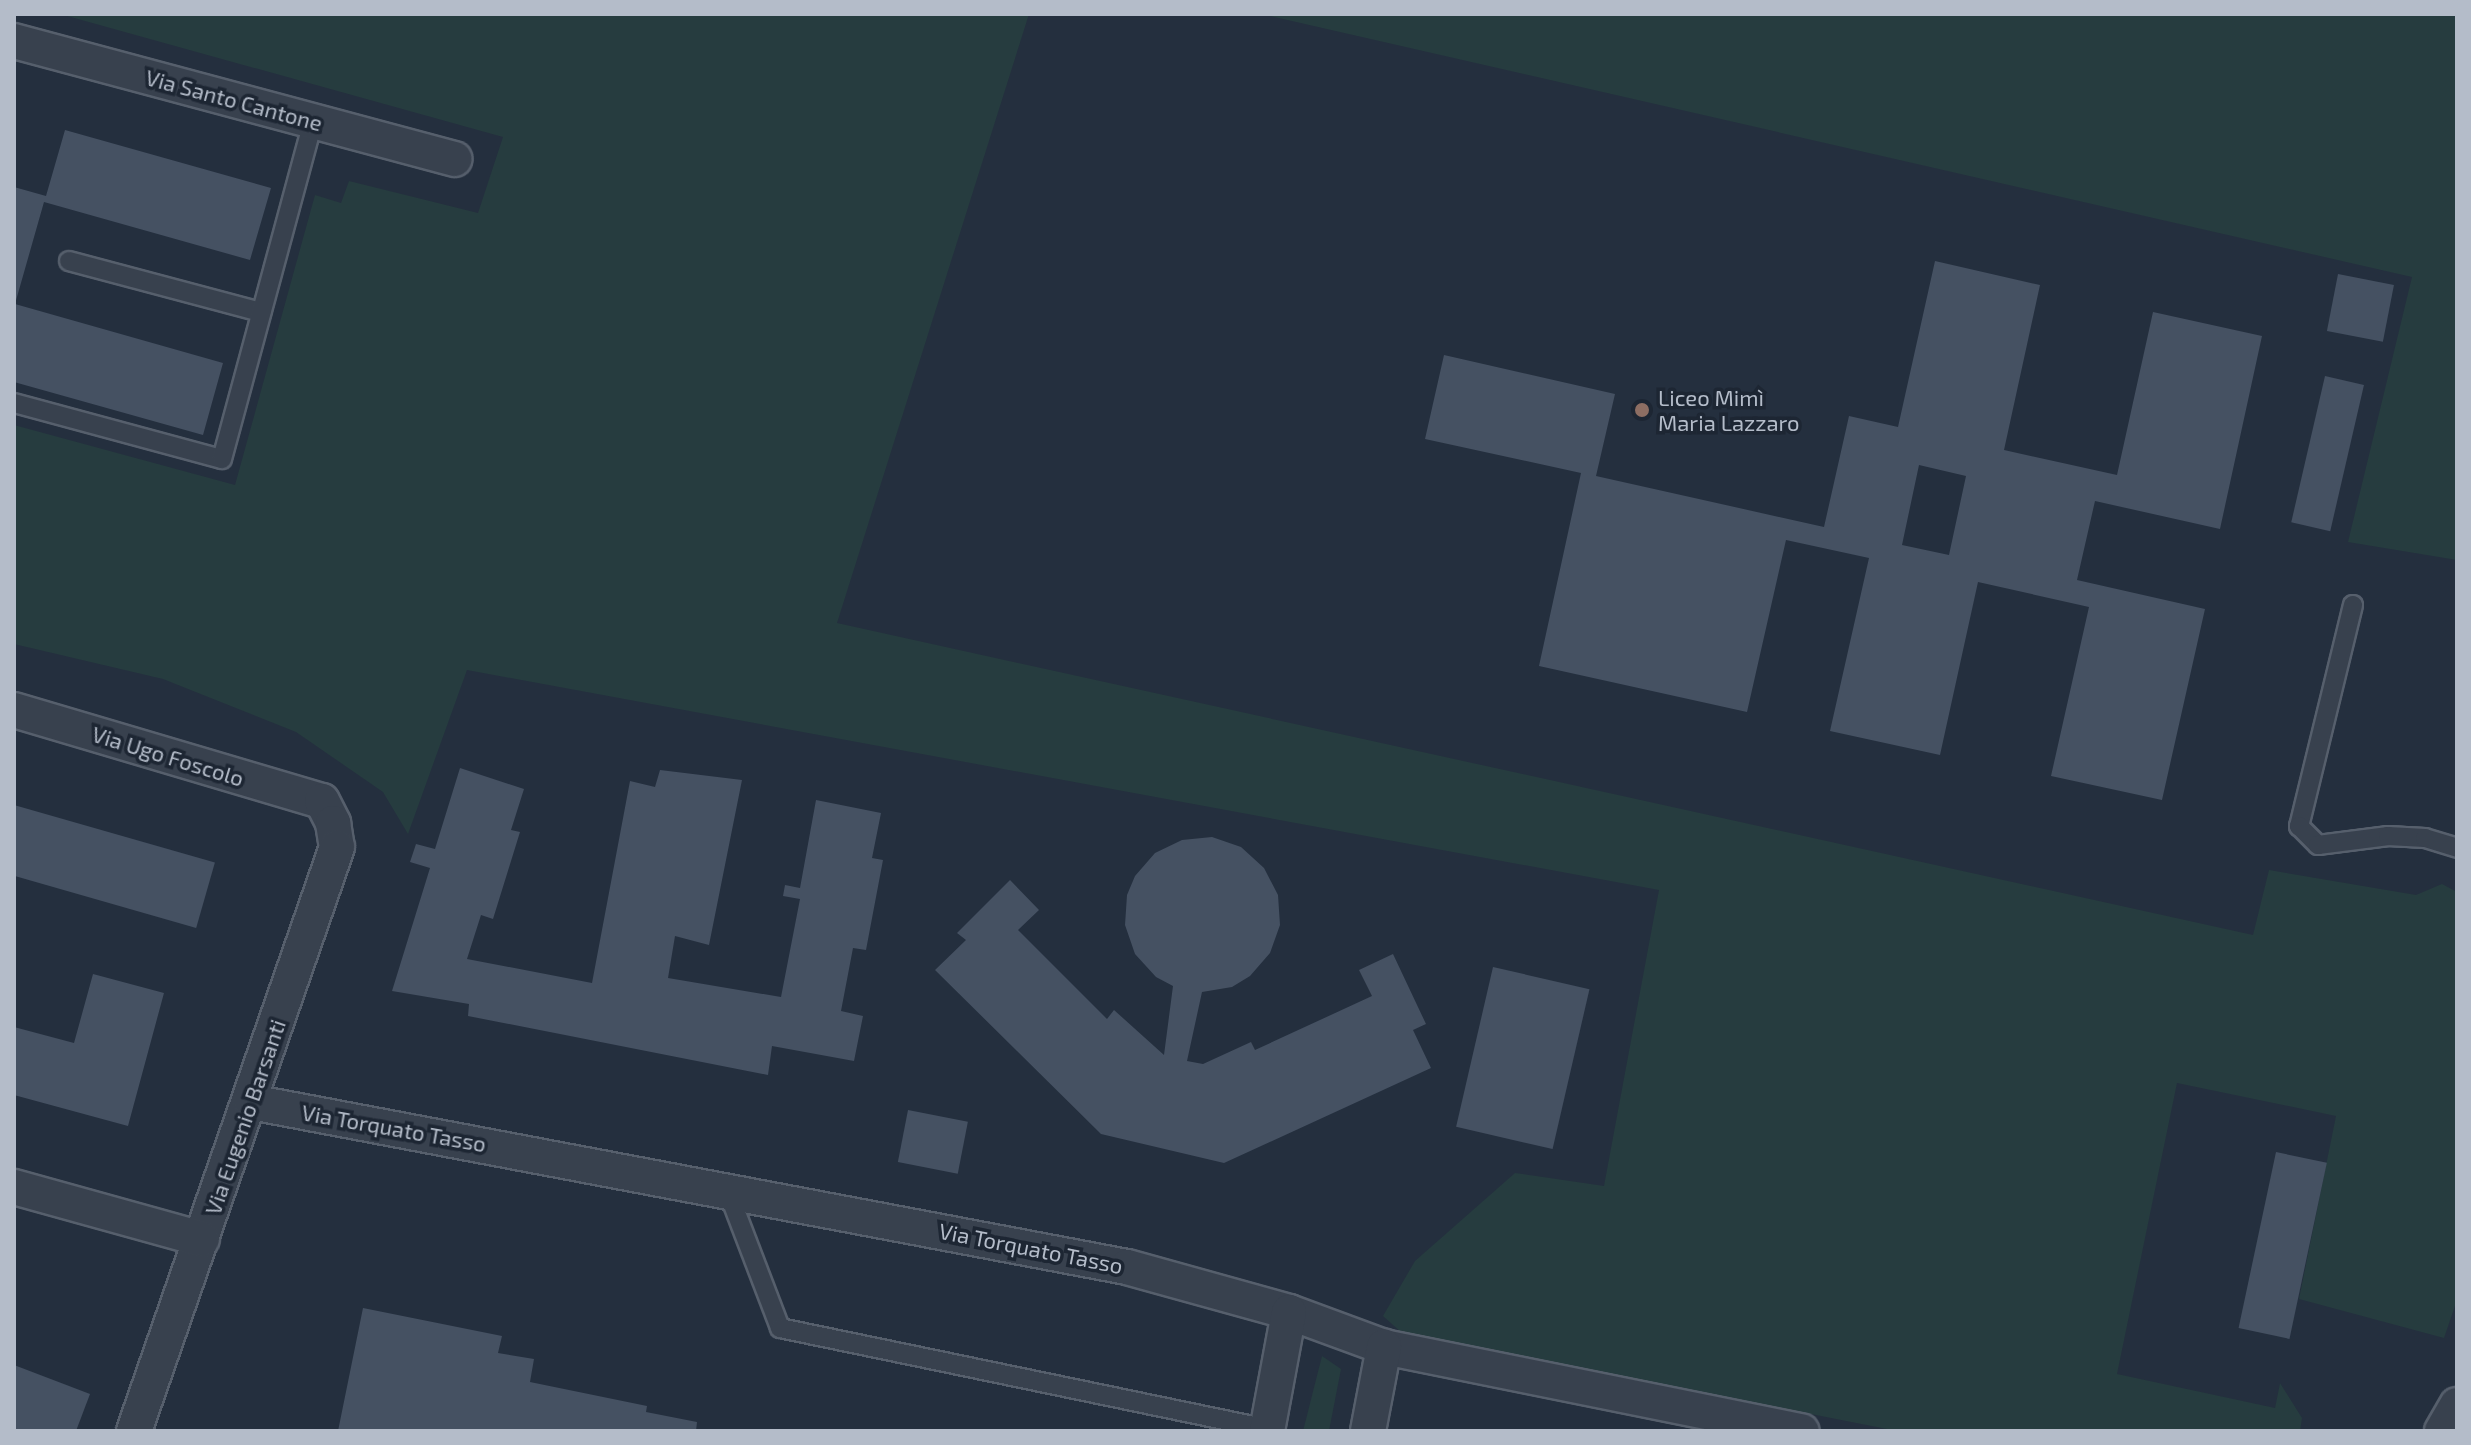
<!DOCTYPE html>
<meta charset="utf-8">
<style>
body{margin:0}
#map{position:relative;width:2471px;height:1445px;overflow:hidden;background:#242f3e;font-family:"Exo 2",sans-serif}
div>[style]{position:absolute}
.green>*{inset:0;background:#263c3f}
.building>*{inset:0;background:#455162;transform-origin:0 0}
.roads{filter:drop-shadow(2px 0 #565f6c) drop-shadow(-2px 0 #565f6c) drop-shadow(0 2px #565f6c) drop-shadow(0 -2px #565f6c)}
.lane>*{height:18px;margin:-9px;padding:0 9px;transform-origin:9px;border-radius:9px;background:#38414e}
.street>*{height:34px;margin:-17px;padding:0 17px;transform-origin:17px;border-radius:17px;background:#38414e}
.dots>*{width:22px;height:22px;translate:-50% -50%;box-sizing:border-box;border:4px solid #1d2633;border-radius:50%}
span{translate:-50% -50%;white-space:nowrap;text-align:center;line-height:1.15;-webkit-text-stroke:7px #1d2633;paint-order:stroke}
.street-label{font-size:22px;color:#b4bcc9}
.poi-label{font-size:22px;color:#b4bcc9}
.left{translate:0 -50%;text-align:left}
.frame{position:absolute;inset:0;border:16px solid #b4bcc9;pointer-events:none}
</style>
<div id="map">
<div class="green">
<i style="clip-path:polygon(60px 14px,1029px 14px,837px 623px,2253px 935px,2269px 870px,2416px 895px,2442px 884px,2457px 892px,2457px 1300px,2444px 1338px,2299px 1299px,2336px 1116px,2177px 1083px,2117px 1374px,2275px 1408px,2280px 1383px,2302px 1418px,2300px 1431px,1897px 1431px,1402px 1333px,1383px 1316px,1415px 1261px,1515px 1173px,1604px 1186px,1659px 890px,467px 670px,408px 834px,383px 792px,296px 732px,163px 679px,14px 644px,14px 425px,235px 485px,315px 195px,341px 203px,349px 181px,478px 213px,503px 137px)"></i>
<i style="clip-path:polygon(1261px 14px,2457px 14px,2457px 560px,2348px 542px,2412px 277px)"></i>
<i style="clip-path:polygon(1322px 1356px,1341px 1369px,1329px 1431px,1303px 1431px)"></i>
</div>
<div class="building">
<i style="clip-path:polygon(65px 130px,271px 188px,250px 260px,44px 202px,15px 304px,223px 363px,203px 435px,14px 382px,14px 187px,46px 196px)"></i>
<i style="clip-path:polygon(evenodd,1935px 261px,2040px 285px,2004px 450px,2117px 475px,2153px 312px,2262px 336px,2220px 529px,2095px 501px,2077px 580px,2205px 609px,2162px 800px,2051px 776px,2089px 607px,1978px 582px,1940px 755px,1830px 731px,1869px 558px,1786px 540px,1747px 712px,1539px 666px,1581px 473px,1425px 439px,1444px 355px,1615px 394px,1596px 476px,1824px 527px,1849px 416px,1898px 427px,1935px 261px,1919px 465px,1966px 476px,1949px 555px,1902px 545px,1919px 465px)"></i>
<i style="left:2338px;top:274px;width:57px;height:58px;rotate:11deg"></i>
<i style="left:2325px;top:376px;width:40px;height:150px;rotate:13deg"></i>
<i style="clip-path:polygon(460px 768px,524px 789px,511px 830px,520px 832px,493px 919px,481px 915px,467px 959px,592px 983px,630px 781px,655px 787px,660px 770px,742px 780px,709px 945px,675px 936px,668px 978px,781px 997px,800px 899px,783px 896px,785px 885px,800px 888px,816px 800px,881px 813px,872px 858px,883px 860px,866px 950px,853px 948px,841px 1011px,863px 1016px,854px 1061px,772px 1046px,768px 1075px,468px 1016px,469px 1004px,392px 991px,430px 868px,410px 862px,416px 844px,435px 849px)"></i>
<i style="left:14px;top:805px;width:209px;height:68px;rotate:16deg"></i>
<i style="clip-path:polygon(1212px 837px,1241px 847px,1264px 868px,1278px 895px,1280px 925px,1270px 953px,1250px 976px,1232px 987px,1202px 992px,1187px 1061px,1203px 1064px,1251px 1042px,1255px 1050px,1372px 996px,1359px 970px,1393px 954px,1426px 1024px,1413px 1030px,1431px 1068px,1224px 1163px,1101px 1134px,935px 970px,966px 940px,957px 933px,1010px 880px,1039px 910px,1018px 930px,1107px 1019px,1114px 1010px,1164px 1055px,1173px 986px,1156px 977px,1135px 954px,1125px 925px,1127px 895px,1135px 876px,1155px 853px,1182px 840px)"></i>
<i style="left:1493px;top:967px;width:99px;height:164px;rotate:13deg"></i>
<i style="clip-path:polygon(93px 974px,164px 993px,128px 1126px,14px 1095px,14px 1027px,74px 1043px)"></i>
<i style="left:908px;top:1110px;width:61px;height:53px;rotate:11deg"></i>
<i style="left:2276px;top:1152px;width:52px;height:180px;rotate:12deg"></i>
<i style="clip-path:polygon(363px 1308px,502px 1336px,498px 1353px,534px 1359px,530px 1382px,647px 1406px,646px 1412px,697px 1422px,696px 1431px,338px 1431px)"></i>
<i style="clip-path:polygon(14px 1365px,90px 1394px,76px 1431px,14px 1431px)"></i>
</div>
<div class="roads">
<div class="lane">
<i style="left:69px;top:261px;width:199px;rotate:14.9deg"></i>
<i style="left:14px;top:403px;width:215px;rotate:15.1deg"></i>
<i style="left:222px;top:459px;width:349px;rotate:-74.9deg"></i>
<i style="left:2353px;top:605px;width:228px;rotate:103.7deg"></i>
<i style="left:2299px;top:826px;width:27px;rotate:45deg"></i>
<i style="left:2318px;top:845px;width:71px;rotate:-7.3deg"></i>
<i style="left:2388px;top:836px;width:37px;rotate:3deg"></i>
<i style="left:2425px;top:838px;width:34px;rotate:17deg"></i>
<i style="left:727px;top:1189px;width:149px;rotate:69.1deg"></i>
<i style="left:780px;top:1328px;width:498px;rotate:11.7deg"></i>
</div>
<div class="street">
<i style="left:14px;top:41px;width:456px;rotate:15deg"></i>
<i style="left:14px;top:710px;width:321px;rotate:16.5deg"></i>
<i style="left:322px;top:801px;width:25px;rotate:63deg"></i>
<i style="left:333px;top:823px;width:24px;rotate:81deg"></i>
<i style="left:337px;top:847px;width:618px;rotate:109.17deg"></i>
<i style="left:251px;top:1102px;width:891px;rotate:10.67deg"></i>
<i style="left:1127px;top:1267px;width:168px;rotate:15.5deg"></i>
<i style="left:1289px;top:1312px;width:101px;rotate:20.2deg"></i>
<i style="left:1384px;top:1347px;width:426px;rotate:11.4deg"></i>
<i style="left:14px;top:1187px;width:195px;rotate:15.5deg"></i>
<i style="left:1267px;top:1431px;width:121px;rotate:-79.5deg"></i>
<i style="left:1368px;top:1431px;width:86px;rotate:-79.2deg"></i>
<i style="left:2442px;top:1431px;width:30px;rotate:-60deg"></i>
</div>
</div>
<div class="dots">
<i style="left:1642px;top:410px;background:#8d6e63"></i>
</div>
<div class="street-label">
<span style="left:234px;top:100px;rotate:15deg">Via Santo Cantone</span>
<span style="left:168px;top:756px;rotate:17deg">Via Ugo Foscolo</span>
<span style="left:245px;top:1117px;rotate:-71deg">Via Eugenio Barsanti</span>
<span style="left:394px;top:1128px;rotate:10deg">Via Torquato Tasso</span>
<span style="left:1031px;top:1248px;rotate:11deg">Via Torquato Tasso</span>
</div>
<div class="poi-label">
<span class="left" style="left:1658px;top:410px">Liceo Mimì<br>Maria Lazzaro</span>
</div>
<div class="frame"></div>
</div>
